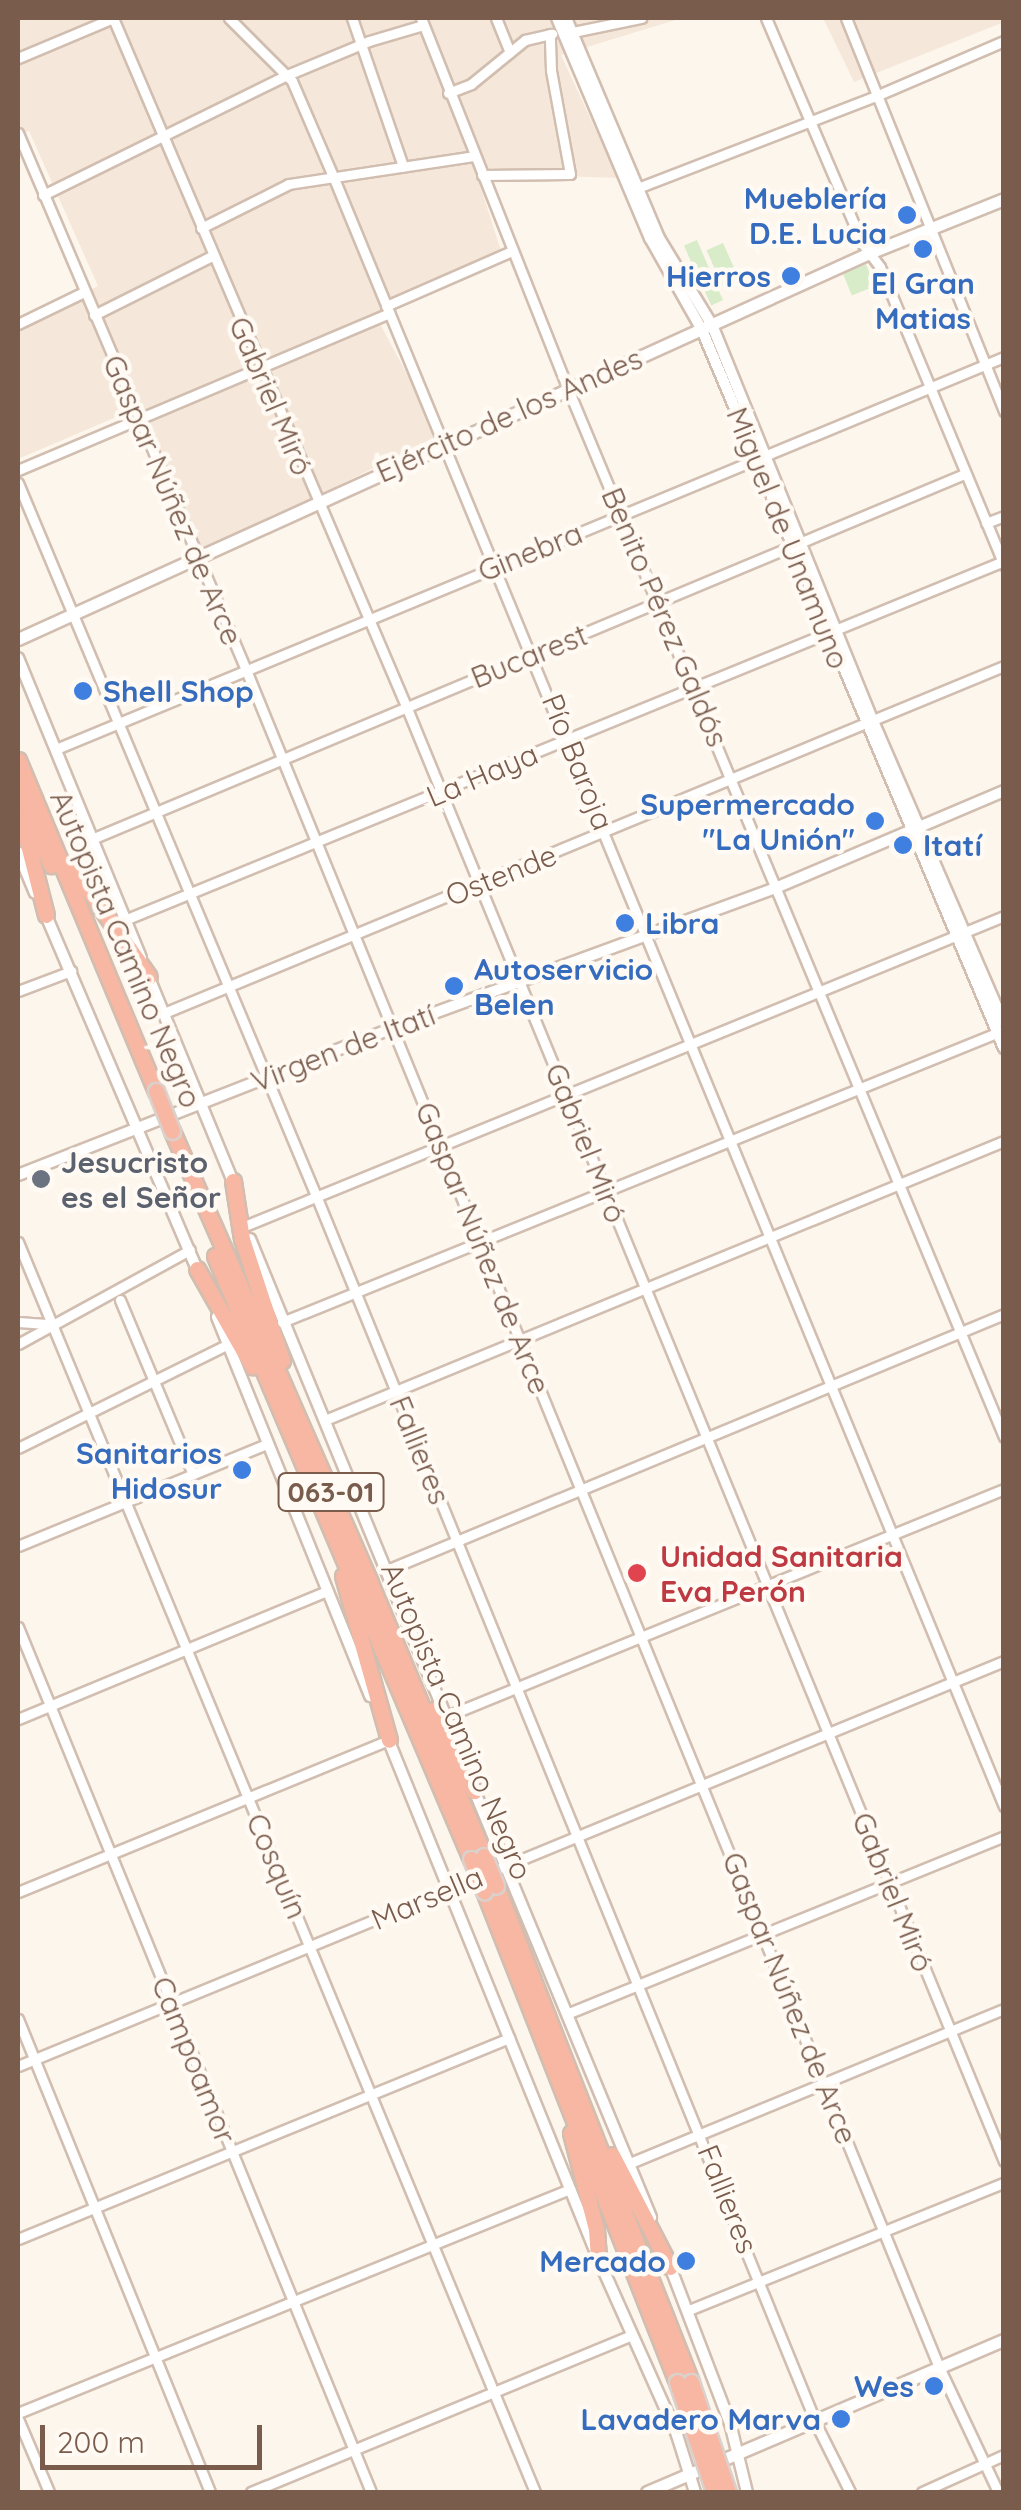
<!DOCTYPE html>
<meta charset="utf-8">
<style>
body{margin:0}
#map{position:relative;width:1021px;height:2510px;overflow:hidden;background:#fdf6ec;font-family:Quicksand,sans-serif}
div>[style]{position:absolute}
.residential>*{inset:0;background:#f5e8da}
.green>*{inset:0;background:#d8ecc9;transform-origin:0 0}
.roads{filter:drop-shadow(2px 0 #d1beb0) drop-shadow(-2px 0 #d1beb0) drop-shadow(0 2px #d1beb0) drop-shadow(0 -2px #d1beb0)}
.minor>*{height:9px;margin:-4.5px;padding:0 4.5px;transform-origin:4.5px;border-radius:4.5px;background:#fff}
.tertiary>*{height:10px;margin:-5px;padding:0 5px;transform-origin:5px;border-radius:5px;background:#fff}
.secondary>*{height:11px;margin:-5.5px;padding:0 5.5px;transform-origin:5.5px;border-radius:5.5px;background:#fff}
.motorway>*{height:15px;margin:-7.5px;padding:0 7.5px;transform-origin:7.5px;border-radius:7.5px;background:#f7b7a3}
.bridges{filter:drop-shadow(2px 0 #dad1cd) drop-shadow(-2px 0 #dad1cd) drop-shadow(0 2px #dad1cd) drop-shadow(0 -2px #dad1cd)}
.motorway-bridge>*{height:15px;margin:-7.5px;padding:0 7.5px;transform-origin:7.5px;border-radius:7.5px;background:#f7b7a3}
.dots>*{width:28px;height:28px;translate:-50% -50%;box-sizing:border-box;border:5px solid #fffaf3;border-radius:50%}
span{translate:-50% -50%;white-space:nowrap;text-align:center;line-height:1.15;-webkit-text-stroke:9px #fffaf3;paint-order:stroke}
.shield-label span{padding:2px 8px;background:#fffaf3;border:2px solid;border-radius:8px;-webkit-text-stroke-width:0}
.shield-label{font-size:28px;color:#7a5c4d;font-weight:700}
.shop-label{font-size:30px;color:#366cbe;font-weight:700}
.right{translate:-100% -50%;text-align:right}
.left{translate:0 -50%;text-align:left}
.street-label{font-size:30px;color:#7a5c4d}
.worship-label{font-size:30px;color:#5b616d;font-weight:700}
.health-label{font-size:30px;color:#be3a42;font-weight:700}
.frame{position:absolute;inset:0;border:20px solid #7a5c4d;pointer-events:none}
.scale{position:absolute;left:40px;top:2425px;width:222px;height:45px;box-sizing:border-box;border:5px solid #7a5c4d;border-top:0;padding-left:12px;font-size:30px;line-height:35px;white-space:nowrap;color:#7a5c4d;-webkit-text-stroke:8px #fffaf3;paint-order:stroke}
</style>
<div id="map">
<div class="residential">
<i style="clip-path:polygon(18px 18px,682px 18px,561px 55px,618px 178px,476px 173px,504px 260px,375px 314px,439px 435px,204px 553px,135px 409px,18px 459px,18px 326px,98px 286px,29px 131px,18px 135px)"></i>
<i style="clip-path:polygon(823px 18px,1003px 18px,1004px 22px,854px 82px)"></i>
</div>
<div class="green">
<i style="left:697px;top:240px;width:30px;height:14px;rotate:67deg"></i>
<i style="left:723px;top:243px;width:39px;height:18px;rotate:66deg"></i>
<i style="left:866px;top:264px;width:24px;height:25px;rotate:68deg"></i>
<i style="left:710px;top:272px;width:31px;height:13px;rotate:65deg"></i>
</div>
<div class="roads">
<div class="minor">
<i style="left:113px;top:18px;width:748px;rotate:66.93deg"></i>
<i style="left:406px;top:706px;width:1573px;rotate:67.66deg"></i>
<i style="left:229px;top:18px;width:89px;rotate:45deg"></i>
<i style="left:292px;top:81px;width:103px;rotate:66.7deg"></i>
<i style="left:333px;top:176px;width:1763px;rotate:67.63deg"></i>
<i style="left:352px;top:18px;width:157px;rotate:71deg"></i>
<i style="left:421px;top:18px;width:399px;rotate:68.4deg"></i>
<i style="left:568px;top:389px;width:1135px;rotate:67.41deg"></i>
<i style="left:496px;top:18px;width:37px;rotate:68deg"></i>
<i style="left:766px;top:18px;width:245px;rotate:66.9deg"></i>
<i style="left:862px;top:243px;width:30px;rotate:53deg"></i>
<i style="left:880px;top:267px;width:323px;rotate:67.4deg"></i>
<i style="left:846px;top:18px;width:424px;rotate:68.1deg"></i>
<i style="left:568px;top:33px;width:75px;rotate:-11.6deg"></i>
<i style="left:18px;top:58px;width:103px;rotate:-22.8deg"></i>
<i style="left:448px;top:93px;width:25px;rotate:-21deg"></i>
<i style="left:471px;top:84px;width:70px;rotate:-39.2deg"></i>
<i style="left:525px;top:40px;width:28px;rotate:-13deg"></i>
<i style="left:18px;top:133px;width:583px;rotate:66.99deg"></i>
<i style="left:246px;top:670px;width:1833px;rotate:67.79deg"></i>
<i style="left:939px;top:2367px;width:138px;rotate:64.7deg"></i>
<i style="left:482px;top:175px;width:88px;rotate:-0.7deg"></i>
<i style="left:570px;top:174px;width:106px;rotate:-100.4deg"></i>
<i style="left:551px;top:70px;width:36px;rotate:-92deg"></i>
<i style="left:635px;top:189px;width:261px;rotate:-21.1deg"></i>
<i style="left:878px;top:95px;width:137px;rotate:-23.2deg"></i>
<i style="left:43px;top:195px;width:272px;rotate:-26.2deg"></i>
<i style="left:287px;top:75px;width:89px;rotate:-22.5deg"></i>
<i style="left:369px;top:41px;width:56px;rotate:-16.5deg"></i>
<i style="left:201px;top:228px;width:98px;rotate:-26.6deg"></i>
<i style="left:289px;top:184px;width:187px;rotate:-8.6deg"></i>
<i style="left:386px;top:306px;width:137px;rotate:-23.6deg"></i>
<i style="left:94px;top:315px;width:132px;rotate:-26.6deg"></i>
<i style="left:18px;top:324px;width:73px;rotate:-25.9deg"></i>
<i style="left:18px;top:470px;width:403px;rotate:-22.9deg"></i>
<i style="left:18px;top:483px;width:775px;rotate:67.31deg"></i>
<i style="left:317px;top:1198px;width:1328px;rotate:67.84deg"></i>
<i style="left:818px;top:2428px;width:72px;rotate:63.4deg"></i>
<i style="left:986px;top:523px;width:19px;rotate:-21deg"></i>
<i style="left:56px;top:749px;width:1026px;rotate:-22.47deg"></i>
<i style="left:94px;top:838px;width:943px;rotate:-22.7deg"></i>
<i style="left:127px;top:919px;width:947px;rotate:-22.21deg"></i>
<i style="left:18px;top:991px;width:57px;rotate:-20.7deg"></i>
<i style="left:164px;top:1013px;width:909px;rotate:-22.45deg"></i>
<i style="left:247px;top:1225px;width:818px;rotate:-22.2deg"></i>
<i style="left:18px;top:1242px;width:1353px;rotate:67.53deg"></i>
<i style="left:120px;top:1300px;width:186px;rotate:67.3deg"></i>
<i style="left:18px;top:1322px;width:32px;rotate:4deg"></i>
<i style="left:282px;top:1322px;width:779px;rotate:-22.02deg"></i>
<i style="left:18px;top:1344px;width:196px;rotate:-28.7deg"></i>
<i style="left:325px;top:1420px;width:734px;rotate:-22.34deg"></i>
<i style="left:18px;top:1448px;width:234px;rotate:-26.3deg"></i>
<i style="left:18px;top:1546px;width:269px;rotate:-22.3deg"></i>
<i style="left:387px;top:1570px;width:668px;rotate:-22.53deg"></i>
<i style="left:18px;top:1627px;width:934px;rotate:67.8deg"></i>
<i style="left:447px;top:1716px;width:601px;rotate:-22.17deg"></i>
<i style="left:18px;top:1719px;width:334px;rotate:-22.5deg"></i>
<i style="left:18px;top:1892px;width:401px;rotate:-22.3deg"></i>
<i style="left:569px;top:2013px;width:470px;rotate:-22.1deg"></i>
<i style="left:18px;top:2019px;width:510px;rotate:67.91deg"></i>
<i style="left:18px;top:2066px;width:1066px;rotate:-22.33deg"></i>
<i style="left:630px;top:2163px;width:404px;rotate:-22.4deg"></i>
<i style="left:18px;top:2239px;width:531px;rotate:-22.26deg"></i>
<i style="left:689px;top:2310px;width:340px;rotate:-22deg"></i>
<i style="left:18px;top:2413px;width:596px;rotate:-22.09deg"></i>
<i style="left:18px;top:2419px;width:79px;rotate:67deg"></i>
<i style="left:251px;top:2492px;width:410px;rotate:-22.4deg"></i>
<i style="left:922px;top:2492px;width:90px;rotate:-24.3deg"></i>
</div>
<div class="tertiary">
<i style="left:557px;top:18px;width:239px;rotate:67.1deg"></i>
<i style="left:650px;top:238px;width:106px;rotate:60.5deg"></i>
<i style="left:702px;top:330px;width:779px;rotate:67.19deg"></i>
<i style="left:566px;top:18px;width:239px;rotate:67.1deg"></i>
<i style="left:659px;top:238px;width:102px;rotate:58.7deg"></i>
<i style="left:712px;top:325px;width:427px;rotate:67.9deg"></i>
<i style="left:873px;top:721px;width:330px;rotate:66.6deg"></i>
<i style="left:18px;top:658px;width:324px;rotate:67.7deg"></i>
<i style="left:18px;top:852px;width:44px;rotate:67.5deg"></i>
<i style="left:45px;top:913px;width:392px;rotate:66.9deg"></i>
<i style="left:147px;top:973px;width:228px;rotate:67.6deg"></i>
<i style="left:18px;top:1175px;width:403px;rotate:-21.4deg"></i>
<i style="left:393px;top:1028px;width:410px;rotate:-20.1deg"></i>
<i style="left:778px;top:887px;width:246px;rotate:-23deg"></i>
<i style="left:250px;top:1239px;width:543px;rotate:67.69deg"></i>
<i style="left:217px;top:1317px;width:409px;rotate:68deg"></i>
<i style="left:386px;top:1734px;width:565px;rotate:67.97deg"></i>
<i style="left:598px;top:2258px;width:194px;rotate:65.9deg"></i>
<i style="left:677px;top:2435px;width:60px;rotate:72.5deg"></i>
<i style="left:472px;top:1785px;width:468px;rotate:67.5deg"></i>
<i style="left:668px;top:2261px;width:173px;rotate:69.1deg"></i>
<i style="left:730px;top:2423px;width:71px;rotate:76.2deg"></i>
</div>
<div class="secondary">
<i style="left:18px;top:639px;width:934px;rotate:-24.4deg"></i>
<i style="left:869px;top:253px;width:145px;rotate:-21.8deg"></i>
<i style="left:647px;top:2492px;width:388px;rotate:-23.1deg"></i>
</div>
<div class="motorway">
<i style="left:18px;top:760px;width:359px;rotate:67.4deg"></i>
<i style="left:18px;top:786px;width:86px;rotate:67.3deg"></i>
<i style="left:21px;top:817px;width:101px;rotate:75.7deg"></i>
<i style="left:71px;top:865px;width:136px;rotate:55.1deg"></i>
<i style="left:172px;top:1131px;width:493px;rotate:66.3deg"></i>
<i style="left:370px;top:1583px;width:296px;rotate:67.3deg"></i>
<i style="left:233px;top:1181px;width:59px;rotate:81.2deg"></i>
<i style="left:242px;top:1239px;width:128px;rotate:71.8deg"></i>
<i style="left:215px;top:1256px;width:655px;rotate:67deg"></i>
<i style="left:197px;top:1269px;width:112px;rotate:60.4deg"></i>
<i style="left:343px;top:1576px;width:170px;rotate:74.3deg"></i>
<i style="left:433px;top:1710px;width:91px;rotate:63.2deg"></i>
<i style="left:496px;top:1886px;width:533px;rotate:68.54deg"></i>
<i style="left:484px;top:1891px;width:528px;rotate:68.54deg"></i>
<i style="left:571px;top:2133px;width:99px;rotate:75.4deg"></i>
<i style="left:596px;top:2229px;width:29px;rotate:86deg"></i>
<i style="left:612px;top:2155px;width:126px;rotate:62.6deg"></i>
</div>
</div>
<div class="bridges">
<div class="motorway-bridge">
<i style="left:156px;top:1091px;width:43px;rotate:68.2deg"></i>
<i style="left:484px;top:1856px;width:32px;rotate:68deg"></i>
<i style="left:471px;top:1859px;width:35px;rotate:68deg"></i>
<i style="left:677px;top:2382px;width:116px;rotate:71.4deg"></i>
<i style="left:691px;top:2382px;width:116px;rotate:71.4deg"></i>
</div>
</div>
<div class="dots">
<i style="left:907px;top:215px;background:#3f7fe0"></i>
<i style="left:923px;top:249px;background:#3f7fe0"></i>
<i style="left:791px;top:276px;background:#3f7fe0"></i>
<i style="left:83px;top:691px;background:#3f7fe0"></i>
<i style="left:875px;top:821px;background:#3f7fe0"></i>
<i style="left:903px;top:845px;background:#3f7fe0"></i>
<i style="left:625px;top:923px;background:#3f7fe0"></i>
<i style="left:454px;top:986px;background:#3f7fe0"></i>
<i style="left:41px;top:1179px;background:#6b7280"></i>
<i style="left:242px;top:1470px;background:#3f7fe0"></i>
<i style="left:637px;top:1573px;background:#e0444e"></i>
<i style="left:686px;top:2261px;background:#3f7fe0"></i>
<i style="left:934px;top:2386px;background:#3f7fe0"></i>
<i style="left:841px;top:2419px;background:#3f7fe0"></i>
</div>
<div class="shield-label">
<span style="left:331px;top:1492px">063-01</span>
</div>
<div class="shop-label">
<span class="right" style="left:887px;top:215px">Mueblería<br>D.E. Lucia</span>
<span class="right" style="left:771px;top:276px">Hierros</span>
<span style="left:923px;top:300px">El Gran<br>Matias</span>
<span class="left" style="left:103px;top:691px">Shell Shop</span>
<span class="right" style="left:855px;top:821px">Supermercado<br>"La Unión"</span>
<span class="left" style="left:923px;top:845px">Itatí</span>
<span class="left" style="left:645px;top:923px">Libra</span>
<span class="left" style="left:474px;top:986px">Autoservicio<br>Belen</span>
<span class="right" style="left:222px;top:1470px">Sanitarios<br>Hidosur</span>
<span class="right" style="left:666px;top:2261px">Mercado</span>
<span class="right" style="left:914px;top:2386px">Wes</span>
<span class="right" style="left:821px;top:2419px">Lavadero Marva</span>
</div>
<div class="street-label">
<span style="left:271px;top:396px;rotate:67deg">Gabriel Miró</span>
<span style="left:509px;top:415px;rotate:-24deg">Ejército de los Andes</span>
<span style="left:173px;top:500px;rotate:67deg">Gaspar Núñez de Arce</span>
<span style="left:788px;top:538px;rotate:68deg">Miguel de Unamuno</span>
<span style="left:530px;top:552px;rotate:-22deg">Ginebra</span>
<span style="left:665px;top:617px;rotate:67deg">Benito Pérez Galdós</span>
<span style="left:529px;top:656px;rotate:-22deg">Bucarest</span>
<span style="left:578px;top:762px;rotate:68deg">Pío Baroja</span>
<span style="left:482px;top:775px;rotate:-23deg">La Haya</span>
<span style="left:501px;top:875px;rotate:-22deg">Ostende</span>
<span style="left:126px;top:949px;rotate:67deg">Autopista Camino Negro</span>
<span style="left:343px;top:1048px;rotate:-21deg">Virgen de Itatí</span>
<span style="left:586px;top:1143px;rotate:68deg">Gabriel Miró</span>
<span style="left:483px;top:1248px;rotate:68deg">Gaspar Núñez de Arce</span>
<span style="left:420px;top:1450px;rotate:68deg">Fallieres</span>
<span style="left:457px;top:1721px;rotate:67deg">Autopista Camino Negro</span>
<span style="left:277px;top:1866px;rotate:67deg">Cosquín</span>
<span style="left:893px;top:1892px;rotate:68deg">Gabriel Miró</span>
<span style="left:427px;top:1898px;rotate:-23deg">Marsella</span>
<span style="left:790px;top:1998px;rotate:68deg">Gaspar Núñez de Arce</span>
<span style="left:194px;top:2060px;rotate:68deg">Campoamor</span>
<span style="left:728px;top:2199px;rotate:68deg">Fallieres</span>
</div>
<div class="worship-label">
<span class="left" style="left:61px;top:1179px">Jesucristo<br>es el Señor</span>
</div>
<div class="health-label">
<span class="left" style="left:660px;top:1573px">Unidad Sanitaria<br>Eva Perón</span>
</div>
<div class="frame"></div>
<div class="scale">200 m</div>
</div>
